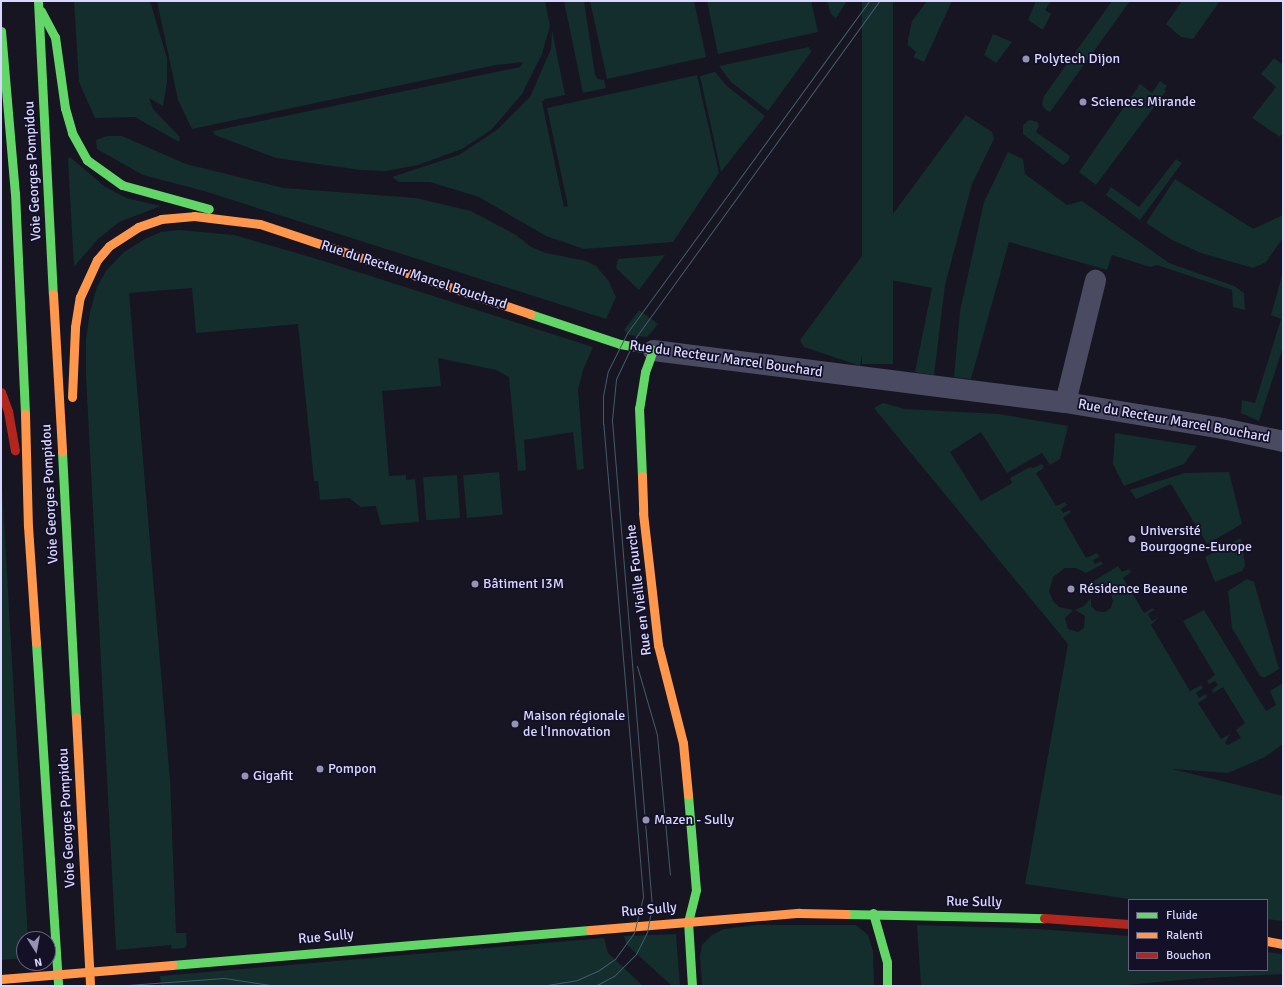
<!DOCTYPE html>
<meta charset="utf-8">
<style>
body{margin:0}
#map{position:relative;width:1284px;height:987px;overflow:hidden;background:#171522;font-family:Signika,sans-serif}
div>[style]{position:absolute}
.green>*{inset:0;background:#142d2d;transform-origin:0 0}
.street>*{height:21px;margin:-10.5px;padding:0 10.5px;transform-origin:10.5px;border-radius:10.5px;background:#4a4a63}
.fast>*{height:9px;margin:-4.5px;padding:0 4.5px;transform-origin:4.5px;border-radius:4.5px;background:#63d668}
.slow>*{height:9px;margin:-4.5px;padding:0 4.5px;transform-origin:4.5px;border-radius:4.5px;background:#ff974d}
.jam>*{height:9px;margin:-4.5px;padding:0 4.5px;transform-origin:4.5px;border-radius:4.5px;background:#b3261e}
.tram>*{height:1px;margin:-0.5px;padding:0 0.5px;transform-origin:0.5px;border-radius:0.5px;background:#435b6b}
.slow-bridge>*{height:9px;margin:-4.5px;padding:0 4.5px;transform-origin:4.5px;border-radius:4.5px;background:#ff974d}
.dots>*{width:11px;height:11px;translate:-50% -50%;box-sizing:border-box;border:2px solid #131027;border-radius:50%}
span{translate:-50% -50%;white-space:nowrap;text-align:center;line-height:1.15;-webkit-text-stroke:3.5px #131027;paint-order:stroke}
.poi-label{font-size:14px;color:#dad7ff}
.left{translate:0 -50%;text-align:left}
.street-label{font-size:14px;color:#dad7ff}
.frame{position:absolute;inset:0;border:2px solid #dad7ff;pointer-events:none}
.legend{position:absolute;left:1128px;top:899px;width:140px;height:72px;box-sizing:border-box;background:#131027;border:1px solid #63607d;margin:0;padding:5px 7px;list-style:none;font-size:12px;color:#dad7ff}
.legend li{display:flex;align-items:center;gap:8px;height:20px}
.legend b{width:20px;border:1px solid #63607d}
.north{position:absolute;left:16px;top:931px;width:40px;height:40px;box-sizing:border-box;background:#131027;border:1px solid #63607d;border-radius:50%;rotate:169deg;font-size:11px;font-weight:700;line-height:16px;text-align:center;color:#dad7ff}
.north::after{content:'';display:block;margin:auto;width:14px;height:18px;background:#9693b2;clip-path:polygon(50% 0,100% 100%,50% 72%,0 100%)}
</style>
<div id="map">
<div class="green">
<i style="clip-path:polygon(74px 1px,150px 1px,167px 58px,167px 82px,163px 106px,149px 98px,153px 109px,180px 137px,179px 142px,135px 117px,95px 118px,79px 82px)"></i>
<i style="clip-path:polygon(157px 1px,545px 1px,550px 26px,542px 54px,522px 94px,491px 130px,462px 149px,418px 165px,386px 171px,361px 170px,276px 158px,215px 135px,213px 131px,520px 67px,523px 62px,496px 65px,192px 129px,178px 100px)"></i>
<i style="clip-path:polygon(564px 1px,584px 1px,595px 75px,598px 79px,604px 80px,606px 88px,583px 93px)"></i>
<i style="clip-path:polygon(590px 1px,694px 1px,706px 57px,607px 79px)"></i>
<i style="clip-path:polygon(707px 1px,811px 1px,818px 32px,718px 54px)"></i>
<i style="clip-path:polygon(827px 1px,847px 1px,836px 18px,831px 14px)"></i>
<i style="left:862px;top:1px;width:31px;height:363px"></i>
<i style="clip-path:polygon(927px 1px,952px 1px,924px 62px,913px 57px,916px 52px,908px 45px,908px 39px,912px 21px)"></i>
<i style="clip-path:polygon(1036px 1px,1051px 1px,1045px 10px,1051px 14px,1043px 30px,1028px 20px)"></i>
<i style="clip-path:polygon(1112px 1px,1130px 1px,1050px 112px,1046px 110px,1042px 105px,1044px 96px)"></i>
<i style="clip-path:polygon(1182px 1px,1220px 1px,1193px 39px,1181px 37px,1166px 24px)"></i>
<i style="clip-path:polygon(552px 30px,565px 95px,545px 99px,542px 102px,564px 207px,568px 206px,547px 108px,697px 75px,719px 173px,673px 242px,584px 249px,546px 236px,479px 197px,430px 182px,399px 182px,392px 177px,459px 155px,497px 130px,530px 97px,551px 49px)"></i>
<i style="clip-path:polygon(993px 34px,1012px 42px,996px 63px,984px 55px)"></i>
<i style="clip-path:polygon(809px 47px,811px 52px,768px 111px,731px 82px,719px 66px)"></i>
<i style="clip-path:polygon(1274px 58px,1283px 65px,1283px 133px,1280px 137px,1252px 118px,1276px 87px,1261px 74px)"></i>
<i style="clip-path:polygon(715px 72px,727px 86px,765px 116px,721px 172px,700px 76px)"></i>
<i style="clip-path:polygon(1160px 81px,1167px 86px,1164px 90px,1166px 91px,1096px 185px,1079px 172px,1140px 84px,1152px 93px)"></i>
<i style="clip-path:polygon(966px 115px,992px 132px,994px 139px,972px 184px,945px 285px,934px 375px,915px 372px,932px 288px,876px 277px,860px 366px,804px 347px,800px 340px)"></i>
<i style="clip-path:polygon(1029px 120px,1038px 122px,1039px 126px,1036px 132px,1070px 156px,1068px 161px,1063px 165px,1023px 134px,1023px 125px)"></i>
<i style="clip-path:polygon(107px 136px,122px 136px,186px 164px,284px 188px,416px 198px,471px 211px,516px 235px,531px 247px,546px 253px,586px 261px,596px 266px,608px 280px,616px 297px,606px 319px,204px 191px,143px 175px,97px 149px,96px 140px)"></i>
<i style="clip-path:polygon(1008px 152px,1023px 159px,1025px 174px,1067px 205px,1082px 201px,1169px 263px,1234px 286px,1244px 293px,1245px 310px,1233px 307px,1232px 290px,1157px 265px,1150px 267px,1112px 255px,1107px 270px,1009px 242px,971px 379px,954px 377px,960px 311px,984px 202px)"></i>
<i style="clip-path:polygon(70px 157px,104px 186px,126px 198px,161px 206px,119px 222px,97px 240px,74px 267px,68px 159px)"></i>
<i style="clip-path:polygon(1176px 159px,1182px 163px,1140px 220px,1106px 195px,1111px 187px,1139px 207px)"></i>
<i style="clip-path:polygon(1175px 179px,1253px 229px,1283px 215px,1283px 238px,1266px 262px,1253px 268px,1201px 253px,1172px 240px,1146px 223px)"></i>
<i style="clip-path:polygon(179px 230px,234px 235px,317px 259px,593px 347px,583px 370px,578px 390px,584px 469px,577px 470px,573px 432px,524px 440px,526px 470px,518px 471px,509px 377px,496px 370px,438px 358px,441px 386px,382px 391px,389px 476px,406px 475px,406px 480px,415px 479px,419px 522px,381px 525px,376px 506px,361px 507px,349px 498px,320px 500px,318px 481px,314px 481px,298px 324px,196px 333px,192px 288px,129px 293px,170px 780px,176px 933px,186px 933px,187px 945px,184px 948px,172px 949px,171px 945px,116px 950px,86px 376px,86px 339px,90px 312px,97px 287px,106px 271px,124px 252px,145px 239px,161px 232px)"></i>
<i style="clip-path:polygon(665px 255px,639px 290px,616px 268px,618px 259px)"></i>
<i style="clip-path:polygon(1283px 272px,1283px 347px,1259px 421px,1241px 413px,1242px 400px,1255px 403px,1281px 319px,1271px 315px)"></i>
<i style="clip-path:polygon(639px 310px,658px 324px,647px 337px,629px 335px,624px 330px)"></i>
<i style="clip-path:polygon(883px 403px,905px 409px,999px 414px,1068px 426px,1060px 459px,1050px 465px,1042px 453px,1007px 473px,981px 432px,950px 452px,981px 501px,1012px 483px,1010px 478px,1030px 467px,1033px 468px,1042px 464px,1044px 468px,1036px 473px,1056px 506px,1065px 502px,1067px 505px,1061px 509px,1063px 513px,1070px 510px,1071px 512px,1063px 518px,1086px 558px,1097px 553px,1099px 557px,1093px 560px,1095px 564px,1101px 561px,1103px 564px,1086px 573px,1076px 568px,1065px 568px,1053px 577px,1049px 591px,1053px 601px,1059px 607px,1073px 610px,1065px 618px,1068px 629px,1078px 632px,1084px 628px,1085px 616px,1075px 610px,1084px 606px,1091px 598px,1091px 606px,1096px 611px,1105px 612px,1111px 608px,1113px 601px,1111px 594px,1100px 590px,1092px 595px,1092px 582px,1118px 566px,1122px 572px,1129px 569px,1131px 572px,1123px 578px,1144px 613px,1153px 608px,1154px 610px,1148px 614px,1152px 621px,1159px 617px,1151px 625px,1190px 691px,1201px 685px,1203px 688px,1196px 693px,1199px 698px,1206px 694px,1207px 697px,1198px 703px,1221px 739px,1230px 734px,1225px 743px,1228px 745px,1241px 738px,1236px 730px,1245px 723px,1223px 687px,1213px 693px,1212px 690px,1218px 685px,1215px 681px,1209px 684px,1207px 681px,1215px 675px,1183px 621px,1204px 610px,1266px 711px,1276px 705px,1270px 691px,1283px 683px,1283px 744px,1265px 757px,1228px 773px,1172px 769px,1283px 796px,1283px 921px,1267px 919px,1267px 900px,1136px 900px,1025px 884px,1068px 644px,874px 408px)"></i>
<i style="clip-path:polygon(1115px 433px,1197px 446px,1184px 464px,1124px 486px,1113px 464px)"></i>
<i style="clip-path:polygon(1px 470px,28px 939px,24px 939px,24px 958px,1px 960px)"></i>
<i style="left:499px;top:472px;width:43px;height:36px;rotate:85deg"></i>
<i style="clip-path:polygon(1229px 472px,1242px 524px,1207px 544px,1171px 484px,1136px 499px,1130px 490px,1185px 473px)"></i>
<i style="left:457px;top:475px;width:43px;height:34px;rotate:86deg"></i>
<i style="clip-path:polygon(1241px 538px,1245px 566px,1242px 571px,1215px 582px,1205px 557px)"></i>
<i style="clip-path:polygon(1247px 579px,1254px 582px,1279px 669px,1264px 678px,1260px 676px,1232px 628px,1228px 591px)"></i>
<i style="clip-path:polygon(756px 925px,856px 925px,868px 935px,873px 951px,874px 986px,702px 986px,700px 956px,702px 945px,712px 935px,724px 929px)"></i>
<i style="clip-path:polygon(917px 925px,1039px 929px,1129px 936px,1129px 970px,1267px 970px,1267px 952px,1283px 954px,1283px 974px,1191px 979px,1116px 986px,921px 986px)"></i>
<i style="clip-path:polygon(676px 934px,680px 986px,672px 986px,626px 944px,624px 936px)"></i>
<i style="clip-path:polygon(604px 938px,608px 953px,643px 986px,161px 986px,160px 976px)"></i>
</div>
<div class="street">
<i style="left:653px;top:350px;width:415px;rotate:7.2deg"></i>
<i style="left:1065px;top:402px;width:159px;rotate:9.4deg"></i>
<i style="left:1222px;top:428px;width:62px;rotate:12deg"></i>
<i style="left:1065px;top:402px;width:126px;rotate:-76.2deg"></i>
</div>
<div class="fast">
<i style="left:38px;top:1px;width:293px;rotate:87.1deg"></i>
<i style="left:41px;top:11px;width:30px;rotate:62deg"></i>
<i style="left:55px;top:37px;width:72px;rotate:82deg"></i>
<i style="left:65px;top:108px;width:26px;rotate:74deg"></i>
<i style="left:72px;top:133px;width:31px;rotate:61deg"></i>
<i style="left:87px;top:160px;width:43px;rotate:35.5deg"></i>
<i style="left:122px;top:185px;width:90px;rotate:15.4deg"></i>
<i style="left:1px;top:31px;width:163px;rotate:85.1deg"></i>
<i style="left:15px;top:193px;width:221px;rotate:87.4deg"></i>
<i style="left:530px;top:314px;width:95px;rotate:18.4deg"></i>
<i style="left:620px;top:344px;width:34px;rotate:10deg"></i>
<i style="left:653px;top:350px;width:23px;rotate:110deg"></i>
<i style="left:645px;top:372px;width:36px;rotate:99deg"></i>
<i style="left:639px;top:408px;width:68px;rotate:87.5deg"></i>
<i style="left:62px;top:452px;width:265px;rotate:87deg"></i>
<i style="left:36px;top:643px;width:344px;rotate:86.3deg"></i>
<i style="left:688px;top:795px;width:95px;rotate:85.2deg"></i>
<i style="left:696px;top:890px;width:32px;rotate:104deg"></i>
<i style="left:688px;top:921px;width:65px;rotate:86.5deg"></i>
<i style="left:873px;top:913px;width:51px;rotate:74.1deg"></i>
<i style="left:887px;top:962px;width:24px;rotate:90deg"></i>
<i style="left:846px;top:914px;width:198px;rotate:1.2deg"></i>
<i style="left:172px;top:965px;width:419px;rotate:-4.8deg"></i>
</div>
<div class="slow">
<i style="left:260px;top:224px;width:285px;rotate:18.4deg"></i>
<i style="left:53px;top:294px;width:158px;rotate:86.7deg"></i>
<i style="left:72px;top:397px;width:70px;rotate:-87.5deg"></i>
<i style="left:75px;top:327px;width:30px;rotate:-81deg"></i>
<i style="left:80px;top:297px;width:41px;rotate:-65.3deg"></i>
<i style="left:97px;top:260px;width:18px;rotate:-49deg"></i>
<i style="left:109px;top:246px;width:35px;rotate:-33deg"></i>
<i style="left:138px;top:227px;width:24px;rotate:-19deg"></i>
<i style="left:161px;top:219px;width:33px;rotate:-5deg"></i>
<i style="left:194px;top:216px;width:66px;rotate:6.9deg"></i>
<i style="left:25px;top:414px;width:112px;rotate:88.5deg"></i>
<i style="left:28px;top:526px;width:117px;rotate:86.1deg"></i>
<i style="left:642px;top:476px;width:37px;rotate:88deg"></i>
<i style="left:643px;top:513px;width:133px;rotate:83.5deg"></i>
<i style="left:658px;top:645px;width:101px;rotate:75.7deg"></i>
<i style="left:683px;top:743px;width:52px;rotate:84.5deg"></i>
<i style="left:76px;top:717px;width:269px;rotate:87deg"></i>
<i style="left:590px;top:930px;width:210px;rotate:-4.7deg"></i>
<i style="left:799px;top:913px;width:47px;rotate:1.2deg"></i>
<i style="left:1267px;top:941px;width:16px;rotate:11deg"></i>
</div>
<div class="jam">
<i style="left:1px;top:392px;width:20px;rotate:70deg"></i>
<i style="left:8px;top:411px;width:40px;rotate:80deg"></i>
<i style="left:1044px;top:918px;width:85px;rotate:4deg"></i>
</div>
<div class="tram">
<i style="left:637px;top:666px;width:72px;rotate:73.8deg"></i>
<i style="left:657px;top:735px;width:140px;rotate:84.7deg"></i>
<i style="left:114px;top:986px;width:110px;rotate:-4.2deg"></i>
<i style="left:224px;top:978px;width:53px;rotate:8.7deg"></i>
<i style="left:541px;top:986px;width:36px;rotate:-9deg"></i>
<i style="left:577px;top:980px;width:24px;rotate:-24deg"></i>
<i style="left:599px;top:970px;width:19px;rotate:-35deg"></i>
<i style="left:615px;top:959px;width:32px;rotate:-54deg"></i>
<i style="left:634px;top:933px;width:38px;rotate:-76deg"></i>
<i style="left:643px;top:896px;width:474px;rotate:-94.8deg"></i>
<i style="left:603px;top:424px;width:28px;rotate:-90deg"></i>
<i style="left:603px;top:396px;width:25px;rotate:-79deg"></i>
<i style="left:608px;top:371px;width:42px;rotate:-63.4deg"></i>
<i style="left:627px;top:333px;width:411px;rotate:-53.9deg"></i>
<i style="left:595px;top:986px;width:21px;rotate:-28deg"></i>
<i style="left:614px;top:976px;width:31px;rotate:-45deg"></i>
<i style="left:636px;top:954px;width:25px;rotate:-63deg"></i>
<i style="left:647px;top:932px;width:25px;rotate:-79deg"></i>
<i style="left:652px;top:907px;width:489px;rotate:-94.7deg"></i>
<i style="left:612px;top:420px;width:41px;rotate:-84.4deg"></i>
<i style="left:616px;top:379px;width:47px;rotate:-64.5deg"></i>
<i style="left:636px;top:337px;width:415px;rotate:-54.1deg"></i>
</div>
<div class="slow-bridge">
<i style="left:1px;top:979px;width:172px;rotate:-4.7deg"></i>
</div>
<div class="dots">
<i style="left:1026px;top:59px;background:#9693b2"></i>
<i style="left:1083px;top:102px;background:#9693b2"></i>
<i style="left:1132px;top:539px;background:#9693b2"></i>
<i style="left:475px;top:584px;background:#9693b2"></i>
<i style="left:1071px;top:589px;background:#9693b2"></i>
<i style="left:515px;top:724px;background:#9693b2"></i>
<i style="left:320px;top:769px;background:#9693b2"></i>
<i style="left:245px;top:776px;background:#9693b2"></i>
<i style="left:646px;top:820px;background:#9693b2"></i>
</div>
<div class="poi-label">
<span class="left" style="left:1034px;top:59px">Polytech Dijon</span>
<span class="left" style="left:1091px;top:102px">Sciences Mirande</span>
<span class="left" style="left:1140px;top:539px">Université<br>Bourgogne-Europe</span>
<span class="left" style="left:483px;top:584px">Bâtiment I3M</span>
<span class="left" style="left:1079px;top:589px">Résidence Beaune</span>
<span class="left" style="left:523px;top:724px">Maison régionale<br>de l'Innovation</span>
<span class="left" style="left:328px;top:769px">Pompon</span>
<span class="left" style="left:253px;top:776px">Gigafit</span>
<span class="left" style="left:654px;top:820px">Mazen - Sully</span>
</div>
<div class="street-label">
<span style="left:33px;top:171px;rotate:-93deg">Voie Georges Pompidou</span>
<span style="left:414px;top:275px;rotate:18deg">Rue du Recteur Marcel Bouchard</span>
<span style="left:726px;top:359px;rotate:8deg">Rue du Recteur Marcel Bouchard</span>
<span style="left:1174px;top:421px;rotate:10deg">Rue du Recteur Marcel Bouchard</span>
<span style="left:50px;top:494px;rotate:-93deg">Voie Georges Pompidou</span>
<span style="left:639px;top:590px;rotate:-97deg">Rue en Vieille Fourche</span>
<span style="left:67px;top:818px;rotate:-93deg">Voie Georges Pompidou</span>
<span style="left:974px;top:902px;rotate:1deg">Rue Sully</span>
<span style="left:649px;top:910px;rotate:-5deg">Rue Sully</span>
<span style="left:326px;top:937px;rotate:-5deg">Rue Sully</span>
</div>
<div class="frame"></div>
<ul class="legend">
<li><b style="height:5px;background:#63d668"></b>Fluide</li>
<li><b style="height:5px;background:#ff974d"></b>Ralenti</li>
<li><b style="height:5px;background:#b3261e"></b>Bouchon</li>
</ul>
<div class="north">N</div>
</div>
